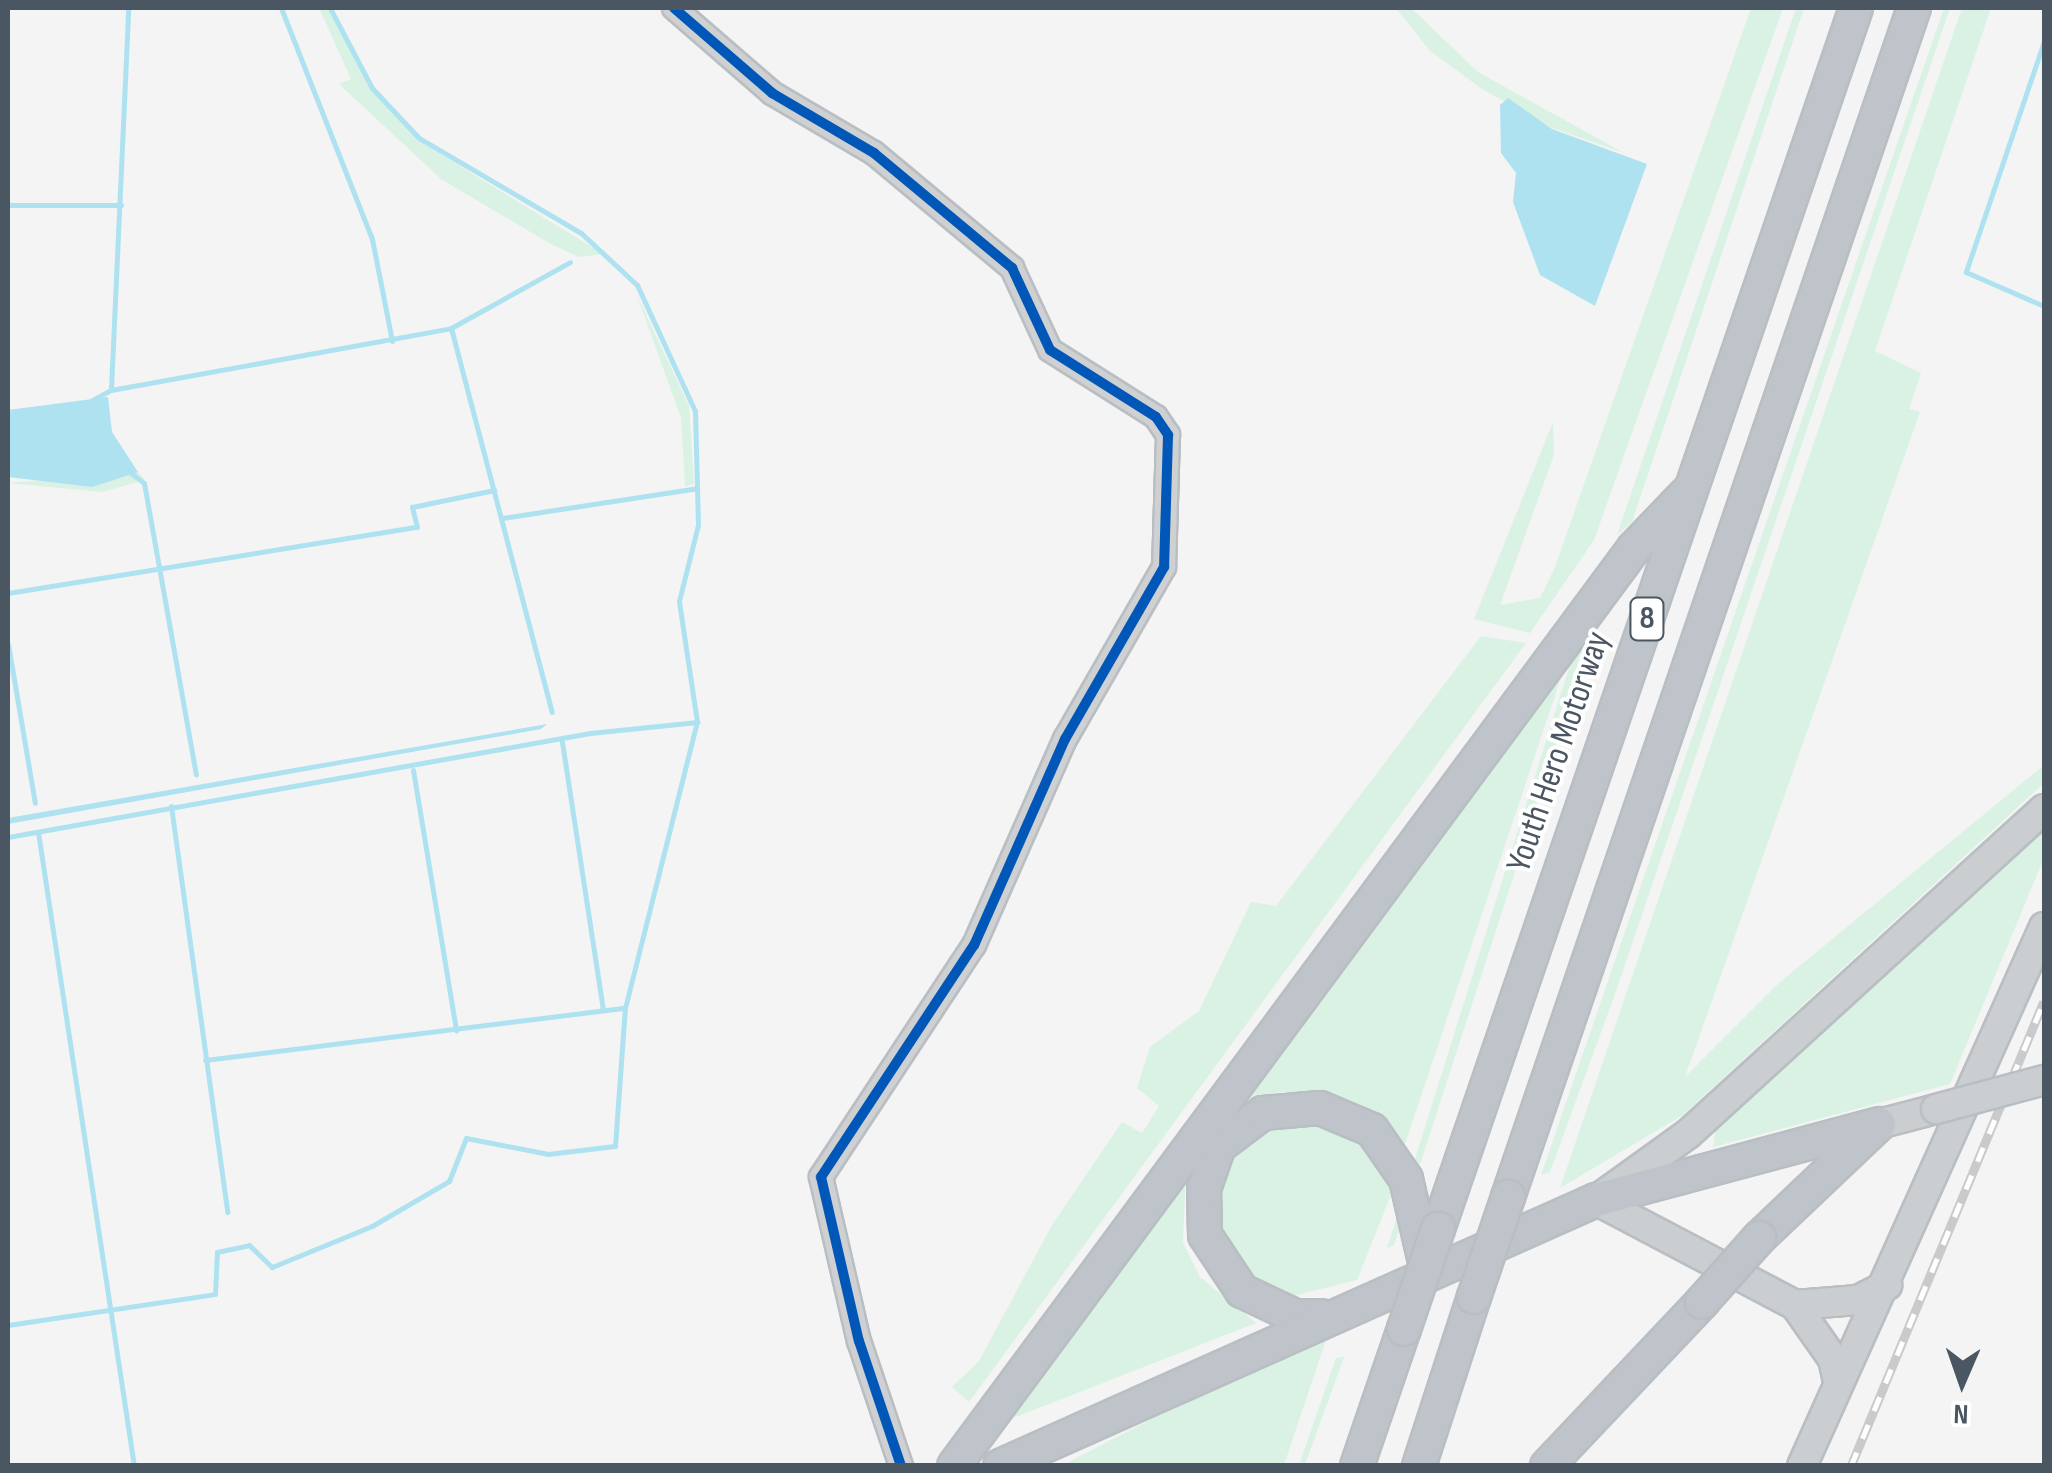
<!DOCTYPE html>
<style>
body{margin:0}
#map{position:relative;width:2052px;height:1473px;overflow:hidden;background:#f4f4f4;font-family:"Sofia Sans Condensed",sans-serif}
div>[style]{position:absolute}
.green>*{inset:0;background:#d9f2e3}
.water>*{inset:0;background:#aee2f0}
.stream>*{height:5px;margin:-2.5px;padding:0 2.5px;transform-origin:2.5px;border-radius:2.5px;background:#aee2f0}
.roads{filter:drop-shadow(2px 0 #b9bec3) drop-shadow(-2px 0 #b9bec3) drop-shadow(0 2px #b9bec3) drop-shadow(0 -2px #b9bec3)}
.minor>*{height:22px;margin:-11px;padding:0 11px;transform-origin:11px;border-radius:11px;background:#ced0d2}
.major>*{height:28px;margin:-14px;padding:0 14px;transform-origin:14px;border-radius:14px;background:#caced1}
.highway>*{height:32px;margin:-16px;padding:0 16px;transform-origin:16px;border-radius:16px;background:#bec4c9}
.rail>*{height:9px;margin-top:-4.5px;transform-origin:0;background:repeating-linear-gradient(90deg,#fff 0 15px,#c9cacc 0 30px);box-sizing:border-box;border-block:2px solid #c9cacc}
.bridges{filter:drop-shadow(2px 0 #b9bec3) drop-shadow(-2px 0 #b9bec3) drop-shadow(0 2px #b9bec3) drop-shadow(0 -2px #b9bec3)}
.major-bridge>*{height:28px;margin:-14px;padding:0 14px;transform-origin:14px;border-radius:14px;background:#caced1}
.highway-bridge>*{height:32px;margin:-16px;padding:0 16px;transform-origin:16px;border-radius:16px;background:#bec4c9}
.cycleway>*{height:10px;margin:-5px;padding:0 5px;transform-origin:5px;border-radius:5px;background:#0057b8}
span{translate:-50% -50%;white-space:nowrap;text-align:center;line-height:1.15;-webkit-text-stroke:8px #fff;paint-order:stroke}
.shield-label span{padding:2px 8px;background:#fff;border:2px solid;border-radius:8px;-webkit-text-stroke-width:0}
.shield-label{font-size:32px;color:#4a5661;font-weight:700}
.street-label{font-size:35px;color:#4a5661}
.frame{position:absolute;inset:0;border:10px solid #4a5661;pointer-events:none}
.north{position:absolute;left:1912px;top:1333px;width:100px;height:100px;-webkit-text-stroke:8px #fff;paint-order:stroke;rotate:182deg;font-size:28px;font-weight:700;line-height:40px;text-align:center;color:#4a5661}
.north::after{content:'';display:block;margin:auto;width:35px;height:45px;background:#4a5661;clip-path:polygon(50% 0,100% 100%,50% 72%,0 100%)}
</style>
<div id="map">
<div class="green">
<i style="clip-path:polygon(319px 8px,328px 8px,370px 88px,418px 140px,603px 254px,579px 257px,549px 243px,441px 179px,339px 84px,351px 79px)"></i>
<i style="clip-path:polygon(1396px 8px,1411px 8px,1478px 72px,1624px 153px,1552px 128px,1482px 89px,1430px 51px)"></i>
<i style="clip-path:polygon(1751px 8px,1783px 8px,1594px 540px,1530px 633px,1474px 619px,1553px 422px,1554px 455px,1500px 605px,1540px 598px,1555px 567px)"></i>
<i style="clip-path:polygon(1796px 8px,1804px 8px,1632px 522px,1617px 535px)"></i>
<i style="clip-path:polygon(1944px 8px,1950px 8px,1615px 994px,1550px 1172px,1541px 1175px)"></i>
<i style="clip-path:polygon(1962px 8px,1991px 8px,1875px 351px,1921px 373px,1909px 409px,1920px 412px,1685px 1077px,1780px 982px,2044px 765px,2044px 783px,1683px 1115px,1560px 1188px)"></i>
<i style="clip-path:polygon(636px 293px,689px 406px,694px 484px,685px 486px,681px 418px)"></i>
<i style="clip-path:polygon(138px 472px,145px 480px,102px 492px,8px 483px)"></i>
<i style="clip-path:polygon(1604px 597px,1394px 1245px,1387px 1248px,1589px 604px)"></i>
<i style="clip-path:polygon(1481px 636px,1526px 643px,969px 1402px,952px 1387px,979px 1361px,1052px 1225px,1122px 1122px,1142px 1133px,1159px 1106px,1137px 1088px,1150px 1047px,1199px 1011px,1251px 902px,1276px 906px)"></i>
<i style="clip-path:polygon(1574px 639px,1402px 1153px,1325px 1093px,1277px 1092px,1235px 1109px)"></i>
<i style="clip-path:polygon(2044px 815px,2044px 858px,1950px 1084px,1713px 1147px,1717px 1118px)"></i>
<i style="clip-path:polygon(1257px 1122px,1339px 1125px,1368px 1148px,1392px 1192px,1357px 1280px,1281px 1299px,1227px 1269px,1211px 1181px)"></i>
<i style="clip-path:polygon(1186px 1165px,1183px 1243px,1200px 1277px,1256px 1323px,1003px 1422px)"></i>
<i style="clip-path:polygon(1330px 1328px,1284px 1465px,1061px 1466px,1132px 1429px)"></i>
<i style="clip-path:polygon(1344px 1357px,1305px 1465px,1299px 1465px,1336px 1358px)"></i>
</div>
<div class="water">
<i style="clip-path:polygon(1508px 98px,1552px 129px,1647px 164px,1595px 306px,1540px 275px,1513px 202px,1516px 173px,1501px 153px,1500px 105px)"></i>
<i style="clip-path:polygon(108px 397px,112px 432px,138px 472px,92px 487px,8px 477px,8px 410px)"></i>
<i style="clip-path:polygon(547px 724px,541px 729px,8px 824px,8px 818px)"></i>
</div>
<div class="stream">
<i style="left:281px;top:8px;width:248px;rotate:68.5deg"></i>
<i style="left:372px;top:239px;width:104px;rotate:78.9deg"></i>
<i style="left:2044px;top:41px;width:244px;rotate:108.7deg"></i>
<i style="left:1966px;top:272px;width:85px;rotate:23.6deg"></i>
<i style="left:8px;top:205px;width:113px"></i>
<i style="left:451px;top:328px;width:397px;rotate:75.3deg"></i>
<i style="left:111px;top:389px;width:381px;rotate:-87.4deg"></i>
<i style="left:89px;top:402px;width:25px;rotate:-29deg"></i>
<i style="left:111px;top:390px;width:346px;rotate:-10.3deg"></i>
<i style="left:451px;top:328px;width:136px;rotate:-29deg"></i>
<i style="left:131px;top:473px;width:16px;rotate:38deg"></i>
<i style="left:144px;top:483px;width:296px;rotate:79.9deg"></i>
<i style="left:502px;top:518px;width:197px;rotate:-8.7deg"></i>
<i style="left:8px;top:593px;width:414px;rotate:-9.2deg"></i>
<i style="left:417px;top:527px;width:21px;rotate:-104deg"></i>
<i style="left:412px;top:507px;width:84px;rotate:-11.7deg"></i>
<i style="left:8px;top:644px;width:161px;rotate:80.4deg"></i>
<i style="left:562px;top:742px;width:271px;rotate:81.3deg"></i>
<i style="left:413px;top:770px;width:264px;rotate:80.6deg"></i>
<i style="left:171px;top:806px;width:410px;rotate:82.1deg"></i>
<i style="left:38px;top:832px;width:641px;rotate:81.39deg"></i>
<i style="left:8px;top:837px;width:591px;rotate:-10.13deg"></i>
<i style="left:590px;top:733px;width:108px;rotate:-5.9deg"></i>
<i style="left:205px;top:1060px;width:423px;rotate:-7.1deg"></i>
<i style="left:8px;top:1325px;width:209px;rotate:-8.5deg"></i>
<i style="left:215px;top:1294px;width:42px;rotate:-87.3deg"></i>
<i style="left:217px;top:1252px;width:33px;rotate:-12deg"></i>
<i style="left:249px;top:1245px;width:32px;rotate:44deg"></i>
<i style="left:272px;top:1267px;width:108px;rotate:-22.3deg"></i>
<i style="left:372px;top:1226px;width:89px;rotate:-30.3deg"></i>
<i style="left:449px;top:1181px;width:46px;rotate:-68.4deg"></i>
<i style="left:466px;top:1138px;width:84px;rotate:11deg"></i>
<i style="left:548px;top:1154px;width:67px;rotate:-6.8deg"></i>
<i style="left:615px;top:1146px;width:138px;rotate:-85.9deg"></i>
<i style="left:625px;top:1008px;width:295px;rotate:-75.9deg"></i>
<i style="left:697px;top:722px;width:122px;rotate:-98.5deg"></i>
<i style="left:679px;top:601px;width:78px;rotate:-76deg"></i>
<i style="left:698px;top:525px;width:114px;rotate:-91.5deg"></i>
<i style="left:695px;top:411px;width:139px;rotate:-114.7deg"></i>
<i style="left:637px;top:285px;width:76px;rotate:-137.1deg"></i>
<i style="left:581px;top:233px;width:188px;rotate:-149.6deg"></i>
<i style="left:419px;top:138px;width:69px;rotate:-133.2deg"></i>
<i style="left:372px;top:88px;width:90px;rotate:-117.7deg"></i>
</div>
<div class="roads">
<div class="minor">
<i style="left:674px;top:8px;width:130px;rotate:40.9deg"></i>
<i style="left:772px;top:93px;width:118px;rotate:30.5deg"></i>
<i style="left:874px;top:153px;width:180px;rotate:39.8deg"></i>
<i style="left:1012px;top:268px;width:90px;rotate:65.1deg"></i>
<i style="left:1050px;top:350px;width:125px;rotate:32.3deg"></i>
<i style="left:1156px;top:417px;width:22px;rotate:56deg"></i>
<i style="left:1168px;top:435px;width:132px;rotate:91.7deg"></i>
<i style="left:1164px;top:567px;width:198px;rotate:119.9deg"></i>
<i style="left:1065px;top:739px;width:225px;rotate:113.8deg"></i>
<i style="left:974px;top:945px;width:278px;rotate:123.4deg"></i>
<i style="left:821px;top:1177px;width:168px;rotate:77deg"></i>
<i style="left:859px;top:1341px;width:132px;rotate:71.4deg"></i>
</div>
<div class="major">
<i style="left:1879px;top:1124px;width:59px;rotate:-14.7deg"></i>
<i style="left:1795px;top:1305px;width:63px;rotate:-4.5deg"></i>
<i style="left:1858px;top:1300px;width:33px;rotate:-27deg"></i>
<i style="left:1838px;top:1381px;width:23px;rotate:-103deg"></i>
<i style="left:1833px;top:1359px;width:66px;rotate:-125.1deg"></i>
<i style="left:1795px;top:1305px;width:225px;rotate:-152.2deg"></i>
<i style="left:1596px;top:1200px;width:113px;rotate:-35.7deg"></i>
<i style="left:1688px;top:1134px;width:482px;rotate:-42.4deg"></i>
<i style="left:1802px;top:1466px;width:591px;rotate:-65.82deg"></i>
</div>
<div class="highway">
<i style="left:1508px;top:1197px;width:1256px;rotate:-71.15deg"></i>
<i style="left:1438px;top:1229px;width:1291px;rotate:-71.1deg"></i>
<i style="left:1759px;top:1238px;width:161px;rotate:-43.5deg"></i>
<i style="left:1321px;top:1316px;width:26px;rotate:180deg"></i>
<i style="left:1295px;top:1316px;width:59px;rotate:-154.7deg"></i>
<i style="left:1242px;top:1291px;width:67px;rotate:-123.5deg"></i>
<i style="left:1205px;top:1235px;width:46px;rotate:-91.2deg"></i>
<i style="left:1204px;top:1189px;width:46px;rotate:-70.8deg"></i>
<i style="left:1219px;top:1146px;width:55px;rotate:-36.9deg"></i>
<i style="left:1263px;top:1113px;width:57px;rotate:-5deg"></i>
<i style="left:1320px;top:1108px;width:56px;rotate:22.9deg"></i>
<i style="left:1372px;top:1130px;width:60px;rotate:55.2deg"></i>
<i style="left:1406px;top:1179px;width:85px;rotate:77.1deg"></i>
<i style="left:954px;top:1466px;width:1142px;rotate:-53.47deg"></i>
<i style="left:1634px;top:548px;width:75px;rotate:-46.1deg"></i>
<i style="left:1000px;top:1466px;width:653px;rotate:-24.05deg"></i>
<i style="left:1596px;top:1200px;width:293px;rotate:-15deg"></i>
<i style="left:1357px;top:1466px;width:145px;rotate:-71.1deg"></i>
<i style="left:1419px;top:1466px;width:178px;rotate:-72deg"></i>
<i style="left:1547px;top:1466px;width:226px;rotate:-46.6deg"></i>
</div>
</div>
<div class="rail">
<i style="left:1851px;top:1466px;width:503px;rotate:-67.46deg"></i>
</div>
<div class="bridges">
<div class="major-bridge">
<i style="left:1936px;top:1109px;width:112px;rotate:-15deg"></i>
</div>
<div class="highway-bridge">
<i style="left:1474px;top:1297px;width:106px;rotate:-71.2deg"></i>
<i style="left:1702px;top:1302px;width:86px;rotate:-48.3deg"></i>
<i style="left:1404px;top:1329px;width:106px;rotate:-71.2deg"></i>
</div>
</div>
<div class="cycleway">
<i style="left:674px;top:8px;width:130px;rotate:40.9deg"></i>
<i style="left:772px;top:93px;width:118px;rotate:30.5deg"></i>
<i style="left:874px;top:153px;width:180px;rotate:39.8deg"></i>
<i style="left:1012px;top:268px;width:90px;rotate:65.1deg"></i>
<i style="left:1050px;top:350px;width:125px;rotate:32.3deg"></i>
<i style="left:1156px;top:417px;width:22px;rotate:56deg"></i>
<i style="left:1168px;top:435px;width:132px;rotate:91.7deg"></i>
<i style="left:1164px;top:567px;width:198px;rotate:119.9deg"></i>
<i style="left:1065px;top:739px;width:225px;rotate:113.8deg"></i>
<i style="left:974px;top:945px;width:278px;rotate:123.4deg"></i>
<i style="left:821px;top:1177px;width:168px;rotate:77deg"></i>
<i style="left:859px;top:1341px;width:132px;rotate:71.4deg"></i>
</div>
<div class="shield-label">
<span style="left:1647px;top:619px">8</span>
</div>
<div class="street-label">
<span style="left:1559px;top:752px;rotate:-71deg">Youth Hero Motorway</span>
</div>
<div class="frame"></div>
<div class="north">N</div>
</div>
